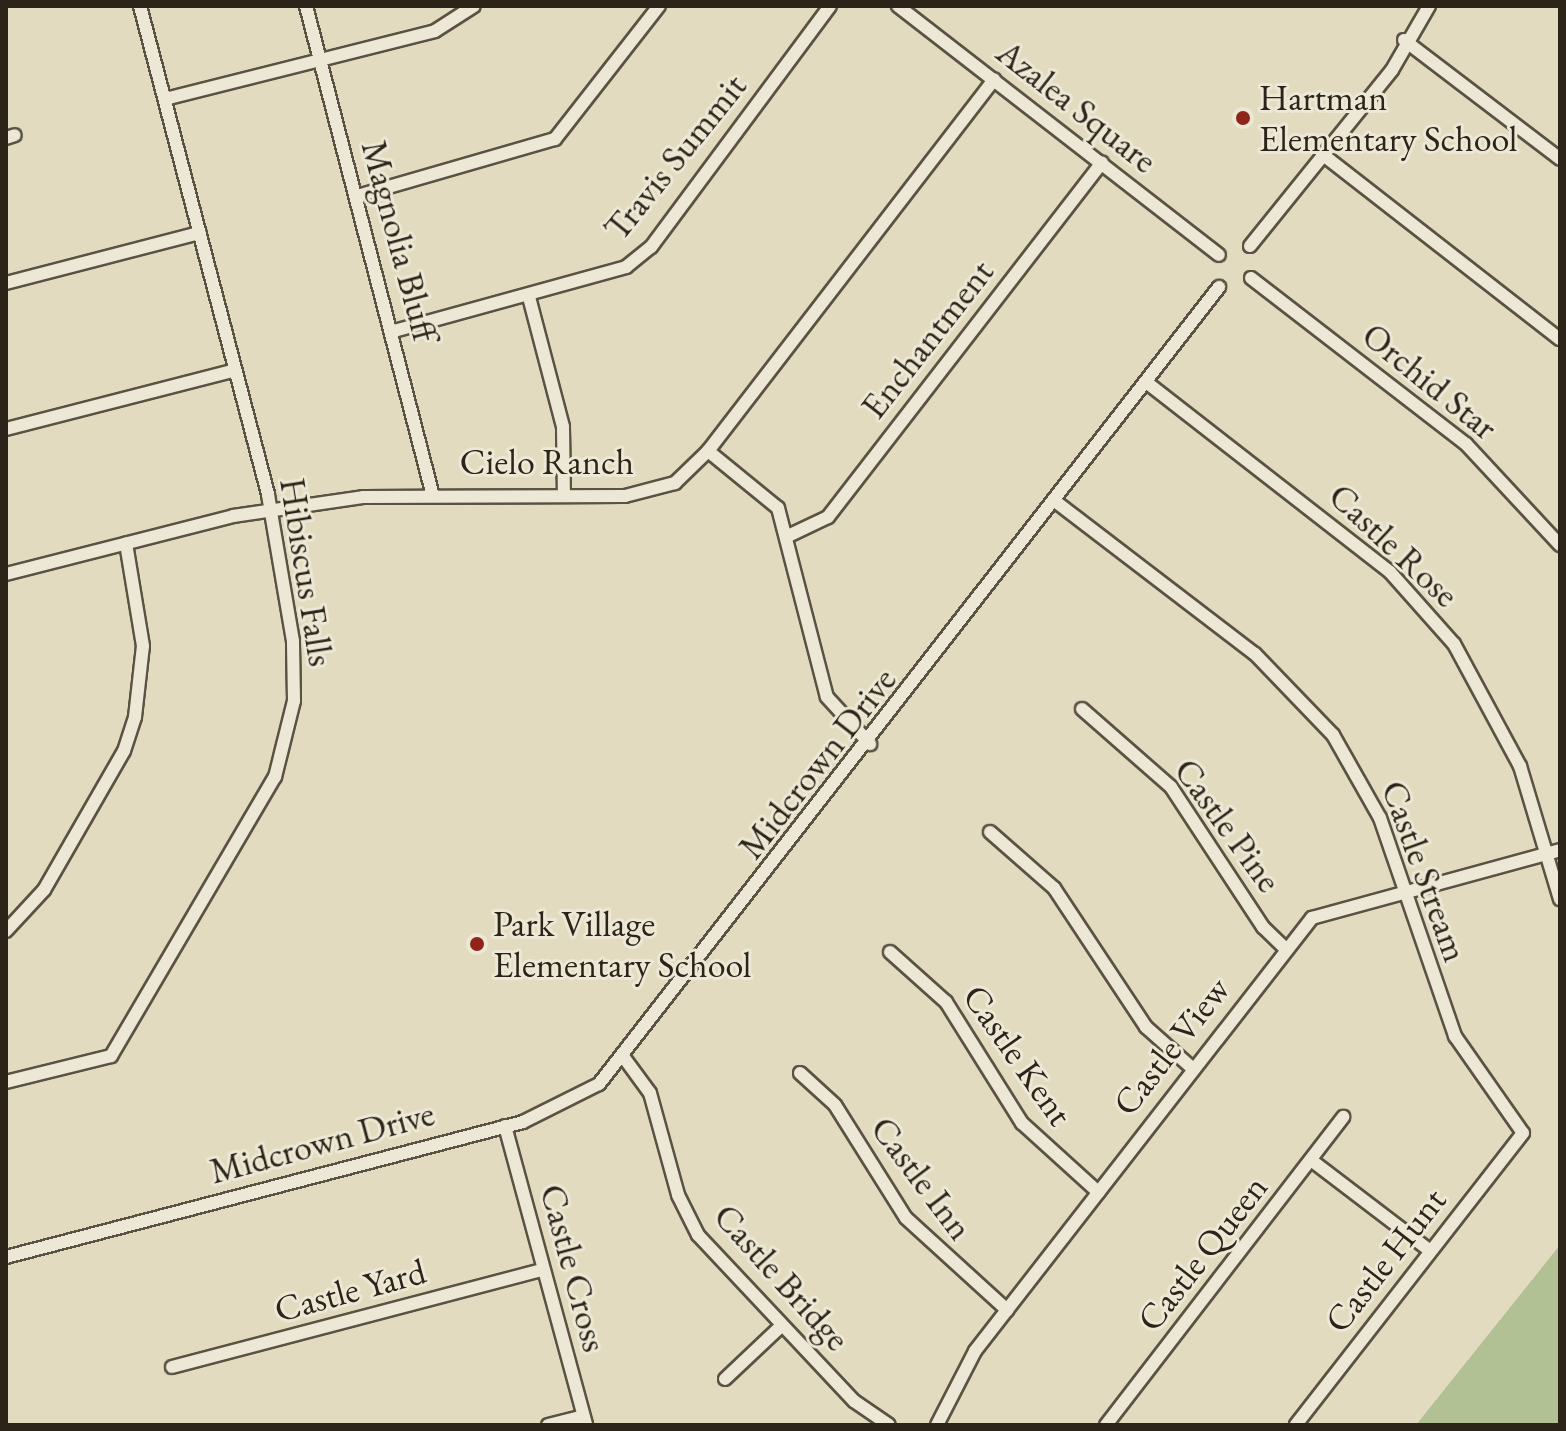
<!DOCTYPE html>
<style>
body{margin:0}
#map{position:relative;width:1566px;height:1431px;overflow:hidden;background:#e2dbbf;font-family:"EB Garamond",serif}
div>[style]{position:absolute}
.green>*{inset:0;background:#b1c194}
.roads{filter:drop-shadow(2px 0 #5a5242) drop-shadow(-2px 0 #5a5242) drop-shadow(0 2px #5a5242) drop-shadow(0 -2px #5a5242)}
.minor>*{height:12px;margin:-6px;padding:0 6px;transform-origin:6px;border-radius:6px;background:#ece8d5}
.dots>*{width:22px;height:22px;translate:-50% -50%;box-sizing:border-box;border:4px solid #ece8d5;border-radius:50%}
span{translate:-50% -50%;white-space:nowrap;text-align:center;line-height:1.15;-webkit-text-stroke:6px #ece8d5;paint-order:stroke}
.poi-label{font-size:36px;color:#2d2419}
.left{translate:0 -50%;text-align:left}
.street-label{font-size:36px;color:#2d2419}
.frame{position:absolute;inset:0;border:8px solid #2d2419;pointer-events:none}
</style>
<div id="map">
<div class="green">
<i style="clip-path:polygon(1560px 1245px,1560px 1425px,1416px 1425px)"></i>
</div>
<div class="roads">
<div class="minor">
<i style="left:306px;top:6px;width:502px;rotate:75.47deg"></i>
<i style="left:898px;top:6px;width:406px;rotate:37.8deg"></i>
<i style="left:1404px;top:40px;width:196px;rotate:37.3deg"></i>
<i style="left:165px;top:99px;width:278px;rotate:-14.1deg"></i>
<i style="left:435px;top:31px;width:46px;rotate:-32.7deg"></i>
<i style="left:6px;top:138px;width:9px;rotate:-18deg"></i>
<i style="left:1322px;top:154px;width:301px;rotate:37.9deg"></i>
<i style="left:357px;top:196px;width:206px;rotate:-16.1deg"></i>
<i style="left:555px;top:139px;width:169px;rotate:-52deg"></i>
<i style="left:1250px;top:246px;width:226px;rotate:-51.1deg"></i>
<i style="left:1392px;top:70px;width:74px;rotate:-60deg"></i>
<i style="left:1251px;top:278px;width:272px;rotate:37.7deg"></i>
<i style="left:1466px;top:444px;width:138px;rotate:47.1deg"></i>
<i style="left:6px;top:283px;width:200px;rotate:-14.5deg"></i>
<i style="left:529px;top:297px;width:134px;rotate:75.3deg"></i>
<i style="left:563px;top:427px;width:68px;rotate:89.2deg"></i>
<i style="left:394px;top:331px;width:241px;rotate:-15.4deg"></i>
<i style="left:626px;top:267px;width:32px;rotate:-39deg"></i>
<i style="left:651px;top:247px;width:300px;rotate:-53.4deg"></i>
<i style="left:1146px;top:382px;width:309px;rotate:37.9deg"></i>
<i style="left:1390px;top:572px;width:96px;rotate:48.4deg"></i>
<i style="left:1454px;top:644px;width:139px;rotate:61.6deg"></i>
<i style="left:1520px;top:766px;width:139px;rotate:73.3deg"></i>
<i style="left:6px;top:429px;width:236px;rotate:-14.4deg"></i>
<i style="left:708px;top:451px;width:90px;rotate:39.2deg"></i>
<i style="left:778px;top:508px;width:195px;rotate:75.5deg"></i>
<i style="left:827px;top:697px;width:64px;rotate:47.5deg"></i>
<i style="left:1056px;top:502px;width:250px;rotate:37.4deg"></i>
<i style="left:1255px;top:654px;width:112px;rotate:46.1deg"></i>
<i style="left:1333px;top:735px;width:95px;rotate:60.5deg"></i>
<i style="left:1380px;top:818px;width:231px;rotate:71deg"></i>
<i style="left:1455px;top:1036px;width:118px;rotate:55deg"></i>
<i style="left:1523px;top:1133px;width:370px;rotate:127.9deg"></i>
<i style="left:788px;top:536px;width:44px;rotate:-25.4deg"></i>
<i style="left:828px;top:517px;width:448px;rotate:-52.3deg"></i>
<i style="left:6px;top:574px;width:234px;rotate:-14.3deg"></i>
<i style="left:233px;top:516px;width:131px;rotate:-8.3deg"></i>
<i style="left:363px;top:497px;width:262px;rotate:-0.2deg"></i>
<i style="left:625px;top:496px;width:52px;rotate:-14.6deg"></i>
<i style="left:675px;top:483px;width:46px;rotate:-44.1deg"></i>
<i style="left:708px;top:451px;width:469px;rotate:-52.4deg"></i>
<i style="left:1082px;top:709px;width:118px;rotate:41.2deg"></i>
<i style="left:1171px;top:787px;width:168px;rotate:56.7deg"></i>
<i style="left:1263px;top:927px;width:30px;rotate:44deg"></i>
<i style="left:990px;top:832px;width:85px;rotate:41.2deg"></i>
<i style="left:1054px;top:888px;width:167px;rotate:56.5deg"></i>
<i style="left:1146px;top:1027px;width:62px;rotate:41.7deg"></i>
<i style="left:6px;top:931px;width:56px;rotate:-47.2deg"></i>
<i style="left:44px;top:890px;width:160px;rotate:-60.1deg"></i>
<i style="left:124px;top:751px;width:36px;rotate:-72deg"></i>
<i style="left:135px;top:717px;width:71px;rotate:-83.6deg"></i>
<i style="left:143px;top:646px;width:104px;rotate:-99.4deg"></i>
<i style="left:890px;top:952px;width:75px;rotate:41.8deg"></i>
<i style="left:946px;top:1002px;width:143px;rotate:57.9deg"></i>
<i style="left:1022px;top:1123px;width:103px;rotate:42.2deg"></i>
<i style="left:625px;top:1059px;width:42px;rotate:53.7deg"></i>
<i style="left:650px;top:1093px;width:106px;rotate:74.6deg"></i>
<i style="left:678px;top:1195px;width:45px;rotate:63.4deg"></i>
<i style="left:698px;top:1235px;width:228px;rotate:46.8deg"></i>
<i style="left:854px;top:1401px;width:42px;rotate:34.4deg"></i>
<i style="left:800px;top:1073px;width:47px;rotate:42.4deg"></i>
<i style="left:835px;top:1105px;width:133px;rotate:57.9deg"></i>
<i style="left:906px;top:1218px;width:137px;rotate:42.3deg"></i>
<i style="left:6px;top:1082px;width:108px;rotate:-13.9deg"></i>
<i style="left:111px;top:1056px;width:324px;rotate:-59.6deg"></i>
<i style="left:275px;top:777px;width:78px;rotate:-76deg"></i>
<i style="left:294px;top:701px;width:60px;rotate:-91deg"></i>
<i style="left:293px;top:641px;width:149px;rotate:-99.7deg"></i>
<i style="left:268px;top:494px;width:505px;rotate:-104.7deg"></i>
<i style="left:505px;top:1126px;width:310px;rotate:74.8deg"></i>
<i style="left:1311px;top:1160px;width:148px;rotate:37.3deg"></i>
<i style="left:6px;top:1257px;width:534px;rotate:-14.63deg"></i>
<i style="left:523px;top:1122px;width:85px;rotate:-26.6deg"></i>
<i style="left:599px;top:1084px;width:1010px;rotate:-52.12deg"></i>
<i style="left:172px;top:1367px;width:383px;rotate:-14.7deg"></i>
<i style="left:725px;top:1379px;width:76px;rotate:-43.4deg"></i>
<i style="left:548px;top:1425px;width:36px;rotate:-14deg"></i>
<i style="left:937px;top:1425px;width:83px;rotate:-62.8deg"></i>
<i style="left:975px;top:1351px;width:549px;rotate:-52.11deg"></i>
<i style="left:1312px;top:918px;width:257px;rotate:-15.3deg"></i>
<i style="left:1106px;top:1425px;width:389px;rotate:-52.4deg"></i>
</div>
</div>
<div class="dots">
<i style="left:1243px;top:118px;background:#8f2418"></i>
<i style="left:477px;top:944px;background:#8f2418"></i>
</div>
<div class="poi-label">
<span class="left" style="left:1259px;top:118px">Hartman<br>Elementary School</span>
<span class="left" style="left:493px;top:944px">Park Village<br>Elementary School</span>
</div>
<div class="street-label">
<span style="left:1077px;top:106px;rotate:38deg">Azalea Square</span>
<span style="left:675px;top:157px;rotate:-51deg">Travis Summit</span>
<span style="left:400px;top:241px;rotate:75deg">Magnolia Bluff</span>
<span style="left:927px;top:339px;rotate:-52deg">Enchantment</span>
<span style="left:1430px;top:381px;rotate:39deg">Orchid Star</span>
<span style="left:547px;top:462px">Cielo Ranch</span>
<span style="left:1394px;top:545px;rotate:43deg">Castle Rose</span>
<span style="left:307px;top:572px;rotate:81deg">Hibiscus Falls</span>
<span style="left:817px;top:763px;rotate:-52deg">Midcrown Drive</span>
<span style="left:1228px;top:825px;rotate:54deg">Castle Pine</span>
<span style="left:1425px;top:871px;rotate:70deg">Castle Stream</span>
<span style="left:1171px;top:1046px;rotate:-52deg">Castle View</span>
<span style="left:1018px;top:1055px;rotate:55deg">Castle Kent</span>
<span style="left:322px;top:1142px;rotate:-15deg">Midcrown Drive</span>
<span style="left:922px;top:1178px;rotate:53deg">Castle Inn</span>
<span style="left:1202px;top:1253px;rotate:-52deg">Castle Queen</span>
<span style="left:1385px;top:1260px;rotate:-52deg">Castle Hunt</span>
<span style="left:574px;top:1268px;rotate:75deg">Castle Cross</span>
<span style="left:782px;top:1277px;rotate:48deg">Castle Bridge</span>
<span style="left:350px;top:1290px;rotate:-15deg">Castle Yard</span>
</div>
<div class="frame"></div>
</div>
